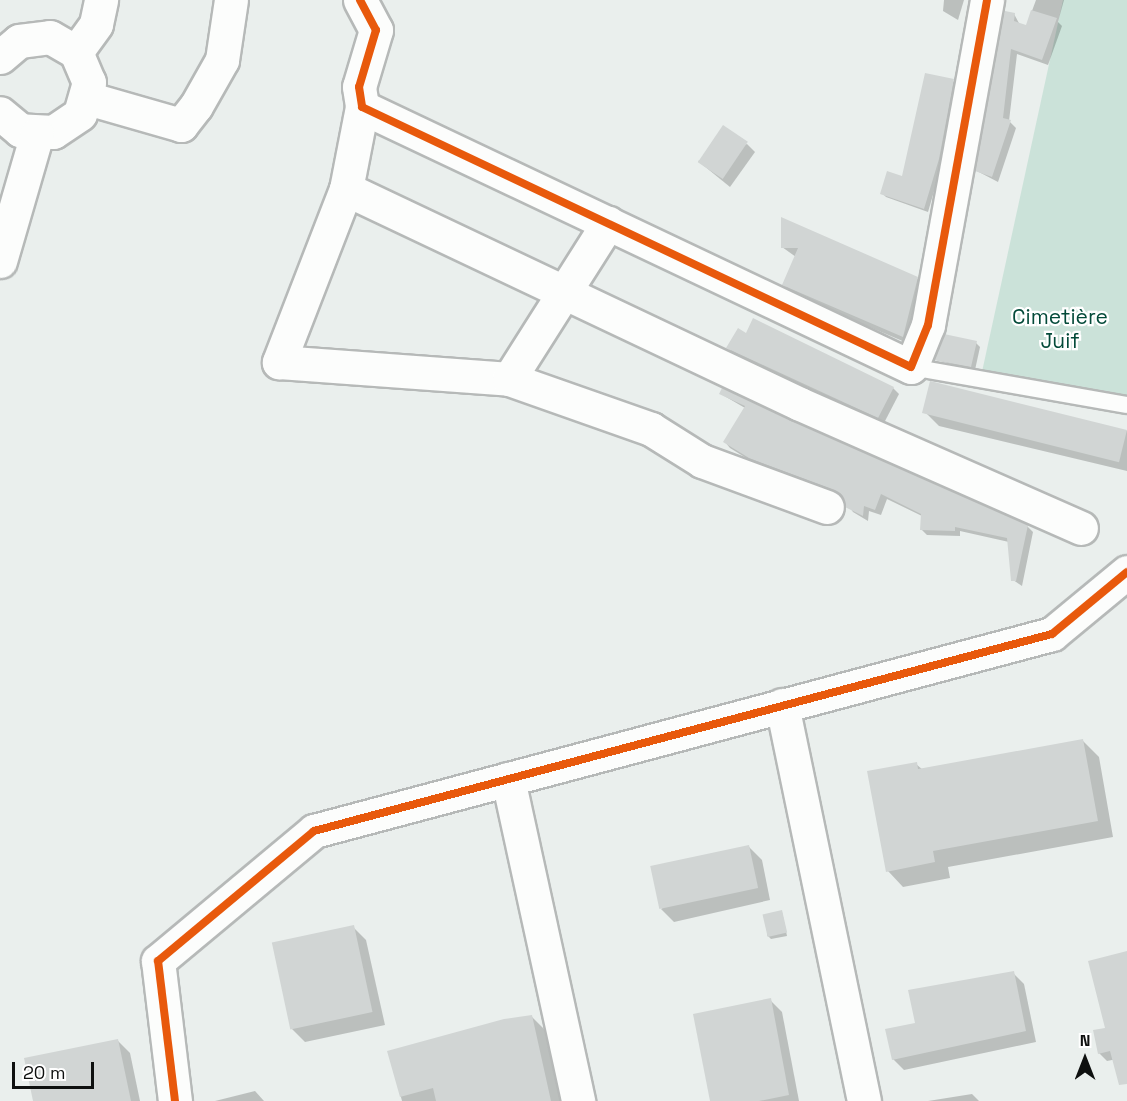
<!DOCTYPE html>
<meta charset="utf-8">
<style>
body{margin:0}
#map{position:relative;width:1127px;height:1101px;overflow:hidden;background:#eaefed;font-family:"Space Grotesk",sans-serif}
div>[style]{position:absolute}
.green>*{inset:0;background:#cbe2d9}
.shadow>*{inset:0;background:#0003}
.building>*{inset:0;background:#d1d5d4;transform-origin:0 0}
.roads{filter:drop-shadow(2px 0 #b6b9b8) drop-shadow(-2px 0 #b6b9b8) drop-shadow(0 2px #b6b9b8) drop-shadow(0 -2px #b6b9b8)}
.service>*{height:16px;margin:-8px;padding:0 8px;transform-origin:8px;border-radius:8px;background:#fcfdfc}
.minor>*{height:33px;margin:-16.5px;padding:0 16.5px;transform-origin:16.5px;border-radius:16.5px;background:#fcfdfc}
.cycleway>*{height:8px;margin:-4px;padding:0 4px;transform-origin:4px;border-radius:4px;background:#e8590c}
span{translate:-50% -50%;white-space:nowrap;text-align:center;line-height:1.15;-webkit-text-stroke:4.5px #fff;paint-order:stroke}
.park-label{font-size:21px;color:#034a39}
.north{position:absolute;left:1055px;top:1029px;width:60px;height:60px;-webkit-text-stroke:4px #fff;paint-order:stroke;rotate:0deg;font-size:16px;font-weight:700;line-height:24px;text-align:center;color:#0e100f}
.north::after{content:'';display:block;margin:auto;width:21px;height:27px;background:#0e100f;clip-path:polygon(50% 0,100% 100%,50% 72%,0 100%)}
.scale{position:absolute;left:12px;top:1062px;width:82px;height:27px;box-sizing:border-box;border:3px solid #0e100f;border-top:0;padding-left:8px;font-size:18px;line-height:21px;white-space:nowrap;color:#0e100f;-webkit-text-stroke:4px #fff;paint-order:stroke}
</style>
<div id="map">
<div class="green">
<i style="clip-path:polygon(1063px 0,1127px 0,1127px 413px,980px 381px)"></i>
</div>
<div class="shadow">
<i style="clip-path:polygon(944px 0,964px 0,958px 20px,943px 11px)"></i>
<i style="clip-path:polygon(1036px 0,1064px 0,1058px 22px,1062px 26px,1048px 65px,1017px 54px,1009px 121px,1016px 128px,998px 182px,977px 171px,1014px 14px,1020px 25px,1026px 27px)"></i>
<i style="clip-path:polygon(953px 81px,957px 85px,942px 164px,928px 212px,886px 197px,882px 193px,903px 178px)"></i>
<i style="clip-path:polygon(747px 144px,755px 152px,730px 187px,698px 161px)"></i>
<i style="clip-path:polygon(782px 220px,917px 278px,927px 288px,912px 345px,794px 295px,784px 285px,796px 257px,782px 247px)"></i>
<i style="clip-path:polygon(747px 335px,893px 388px,899px 394px,884px 423px,734px 354px,728px 348px)"></i>
<i style="clip-path:polygon(976px 343px,980px 347px,975px 370px,936px 360px)"></i>
<i style="clip-path:polygon(721px 394px,1027px 526px,1033px 532px,1022px 586px,1013px 580px,1009px 542px,960px 531px,960px 536px,927px 535px,921px 529px,922px 516px,887px 499px,881px 515px,869px 511px,868px 521px,853px 512px,841px 495px,756px 464px,730px 448px,725px 442px,745px 408px)"></i>
<i style="clip-path:polygon(926px 413px,1127px 431px,1127px 471px,939px 426px)"></i>
<i style="clip-path:polygon(1083px 741px,1099px 757px,1113px 837px,948px 867px,950px 878px,903px 887px,888px 871px,916px 764px,923px 770px)"></i>
<i style="clip-path:polygon(749px 847px,762px 860px,770px 900px,674px 922px,661px 909px)"></i>
<i style="clip-path:polygon(782px 912px,787px 936px,771px 939px,767px 935px)"></i>
<i style="clip-path:polygon(353px 927px,366px 940px,385px 1025px,305px 1042px,292px 1029px)"></i>
<i style="clip-path:polygon(1127px 953px,1127px 1057px,1107px 1061px,1099px 1053px)"></i>
<i style="clip-path:polygon(1013px 973px,1024px 984px,1036px 1042px,904px 1070px,893px 1059px,916px 1024px)"></i>
<i style="clip-path:polygon(770px 1000px,782px 1012px,799px 1101px,712px 1101px)"></i>
<i style="clip-path:polygon(532px 1017px,544px 1029px,560px 1101px,402px 1101px,389px 1052px)"></i>
<i style="clip-path:polygon(117px 1040px,130px 1053px,140px 1101px,35px 1101px)"></i>
<i style="clip-path:polygon(255px 1091px,264px 1101px,215px 1101px)"></i>
<i style="clip-path:polygon(972px 1094px,979px 1101px,928px 1101px)"></i>
</div>
<div class="building">
<i style="clip-path:polygon(1031px 10px,1057px 18px,1042px 60px,1011px 49px,1003px 118px,1011px 120px,992px 177px,975px 171px,1003px 18px,1005px 11px,1015px 13px,1014px 21px,1026px 25px)"></i>
<i style="clip-path:polygon(925px 73px,954px 79px,939px 159px,924px 209px,880px 194px,887px 171px,902px 176px)"></i>
<i style="left:723px;top:125px;width:30px;height:45px;rotate:34deg"></i>
<i style="clip-path:polygon(781px 217px,918px 277px,903px 337px,782px 285px,798px 248px,781px 248px)"></i>
<i style="clip-path:polygon(753px 318px,894px 387px,878px 418px,726px 348px,738px 328px,746px 333px)"></i>
<i style="clip-path:polygon(944px 334px,977px 341px,971px 367px,934px 360px)"></i>
<i style="left:930px;top:381px;width:203px;height:33px;rotate:14deg"></i>
<i style="clip-path:polygon(722px 388px,1028px 525px,1016px 581px,1011px 581px,1007px 538px,955px 527px,955px 531px,920px 530px,921px 514px,881px 494px,875px 510px,864px 506px,863px 516px,845px 507px,842px 495px,834px 490px,749px 458px,723px 442px,745px 406px,719px 394px)"></i>
<i style="clip-path:polygon(1083px 739px,1098px 821px,933px 851px,935px 862px,886px 872px,867px 771px,917px 762px,918px 769px)"></i>
<i style="left:749px;top:845px;width:44px;height:101px;rotate:78deg"></i>
<i style="left:782px;top:910px;width:23px;height:20px;rotate:77deg"></i>
<i style="left:354px;top:925px;width:89px;height:84px;rotate:78deg"></i>
<i style="clip-path:polygon(1127px 951px,1127px 1084px,1119px 1085px,1110px 1051px,1098px 1054px,1093px 1030px,1105px 1028px,1088px 961px)"></i>
<i style="clip-path:polygon(1014px 971px,1026px 1031px,892px 1060px,885px 1029px,915px 1023px,908px 990px)"></i>
<i style="clip-path:polygon(771px 998px,789px 1095px,759px 1101px,710px 1101px,693px 1014px)"></i>
<i style="clip-path:polygon(532px 1015px,551px 1101px,436px 1101px,433px 1088px,400px 1097px,387px 1051px,504px 1019px)"></i>
<i style="clip-path:polygon(118px 1039px,131px 1101px,33px 1101px,24px 1058px)"></i>
</div>
<div class="roads">
<div class="service">
<i style="left:911px;top:367px;width:219px;rotate:10deg"></i>
</div>
<div class="minor">
<i style="left:360px;top:0;width:34px;rotate:62deg"></i>
<i style="left:376px;top:30px;width:59px;rotate:106.6deg"></i>
<i style="left:359px;top:87px;width:20px;rotate:81deg"></i>
<i style="left:362px;top:107px;width:607px;rotate:25.34deg"></i>
<i style="left:911px;top:367px;width:45px;rotate:-68deg"></i>
<i style="left:928px;top:325px;width:330px;rotate:-79.7deg"></i>
<i style="left:76px;top:52px;width:34px;rotate:-54deg"></i>
<i style="left:96px;top:24px;width:25px;rotate:-78deg"></i>
<i style="left:0;top:57px;width:25px;rotate:-40deg"></i>
<i style="left:19px;top:41px;width:31px;rotate:-7deg"></i>
<i style="left:50px;top:37px;width:30px;rotate:30deg"></i>
<i style="left:76px;top:52px;width:33px;rotate:67deg"></i>
<i style="left:89px;top:82px;width:33px;rotate:106deg"></i>
<i style="left:80px;top:114px;width:32px;rotate:146deg"></i>
<i style="left:53px;top:132px;width:33px;rotate:-177deg"></i>
<i style="left:20px;top:130px;width:26px;rotate:-140deg"></i>
<i style="left:87px;top:98px;width:98px;rotate:16deg"></i>
<i style="left:181px;top:125px;width:24px;rotate:-52deg"></i>
<i style="left:196px;top:106px;width:53px;rotate:-60.5deg"></i>
<i style="left:222px;top:60px;width:61px;rotate:-81.5deg"></i>
<i style="left:362px;top:107px;width:84px;rotate:101deg"></i>
<i style="left:346px;top:189px;width:186px;rotate:111.2deg"></i>
<i style="left:279px;top:362px;width:231px;rotate:4.2deg"></i>
<i style="left:509px;top:379px;width:151px;rotate:19.4deg"></i>
<i style="left:651px;top:429px;width:60px;rotate:32.1deg"></i>
<i style="left:702px;top:461px;width:133px;rotate:20.2deg"></i>
<i style="left:346px;top:189px;width:502px;rotate:25.34deg"></i>
<i style="left:800px;top:404px;width:307px;rotate:23.8deg"></i>
<i style="left:0;top:261px;width:132px;rotate:-73.8deg"></i>
<i style="left:509px;top:379px;width:185px;rotate:-57.6deg"></i>
<i style="left:782px;top:705px;width:404px;rotate:78.3deg"></i>
<i style="left:508px;top:779px;width:330px;rotate:77.7deg"></i>
<i style="left:175px;top:1101px;width:141px;rotate:-96.9deg"></i>
<i style="left:158px;top:961px;width:203px;rotate:-39.8deg"></i>
<i style="left:314px;top:831px;width:764px;rotate:-14.95deg"></i>
<i style="left:1052px;top:634px;width:97px;rotate:-39.6deg"></i>
</div>
</div>
<div class="cycleway">
<i style="left:360px;top:0;width:34px;rotate:62deg"></i>
<i style="left:376px;top:30px;width:59px;rotate:106.6deg"></i>
<i style="left:359px;top:87px;width:20px;rotate:81deg"></i>
<i style="left:362px;top:107px;width:607px;rotate:25.34deg"></i>
<i style="left:911px;top:367px;width:45px;rotate:-68deg"></i>
<i style="left:928px;top:325px;width:330px;rotate:-79.7deg"></i>
<i style="left:175px;top:1101px;width:141px;rotate:-96.9deg"></i>
<i style="left:158px;top:961px;width:203px;rotate:-39.8deg"></i>
<i style="left:314px;top:831px;width:764px;rotate:-14.95deg"></i>
<i style="left:1052px;top:634px;width:97px;rotate:-39.6deg"></i>
</div>
<div class="park-label">
<span style="left:1060px;top:329px">Cimetière<br>Juif</span>
</div>
<div class="north">N</div>
<div class="scale">20 m</div>
</div>
